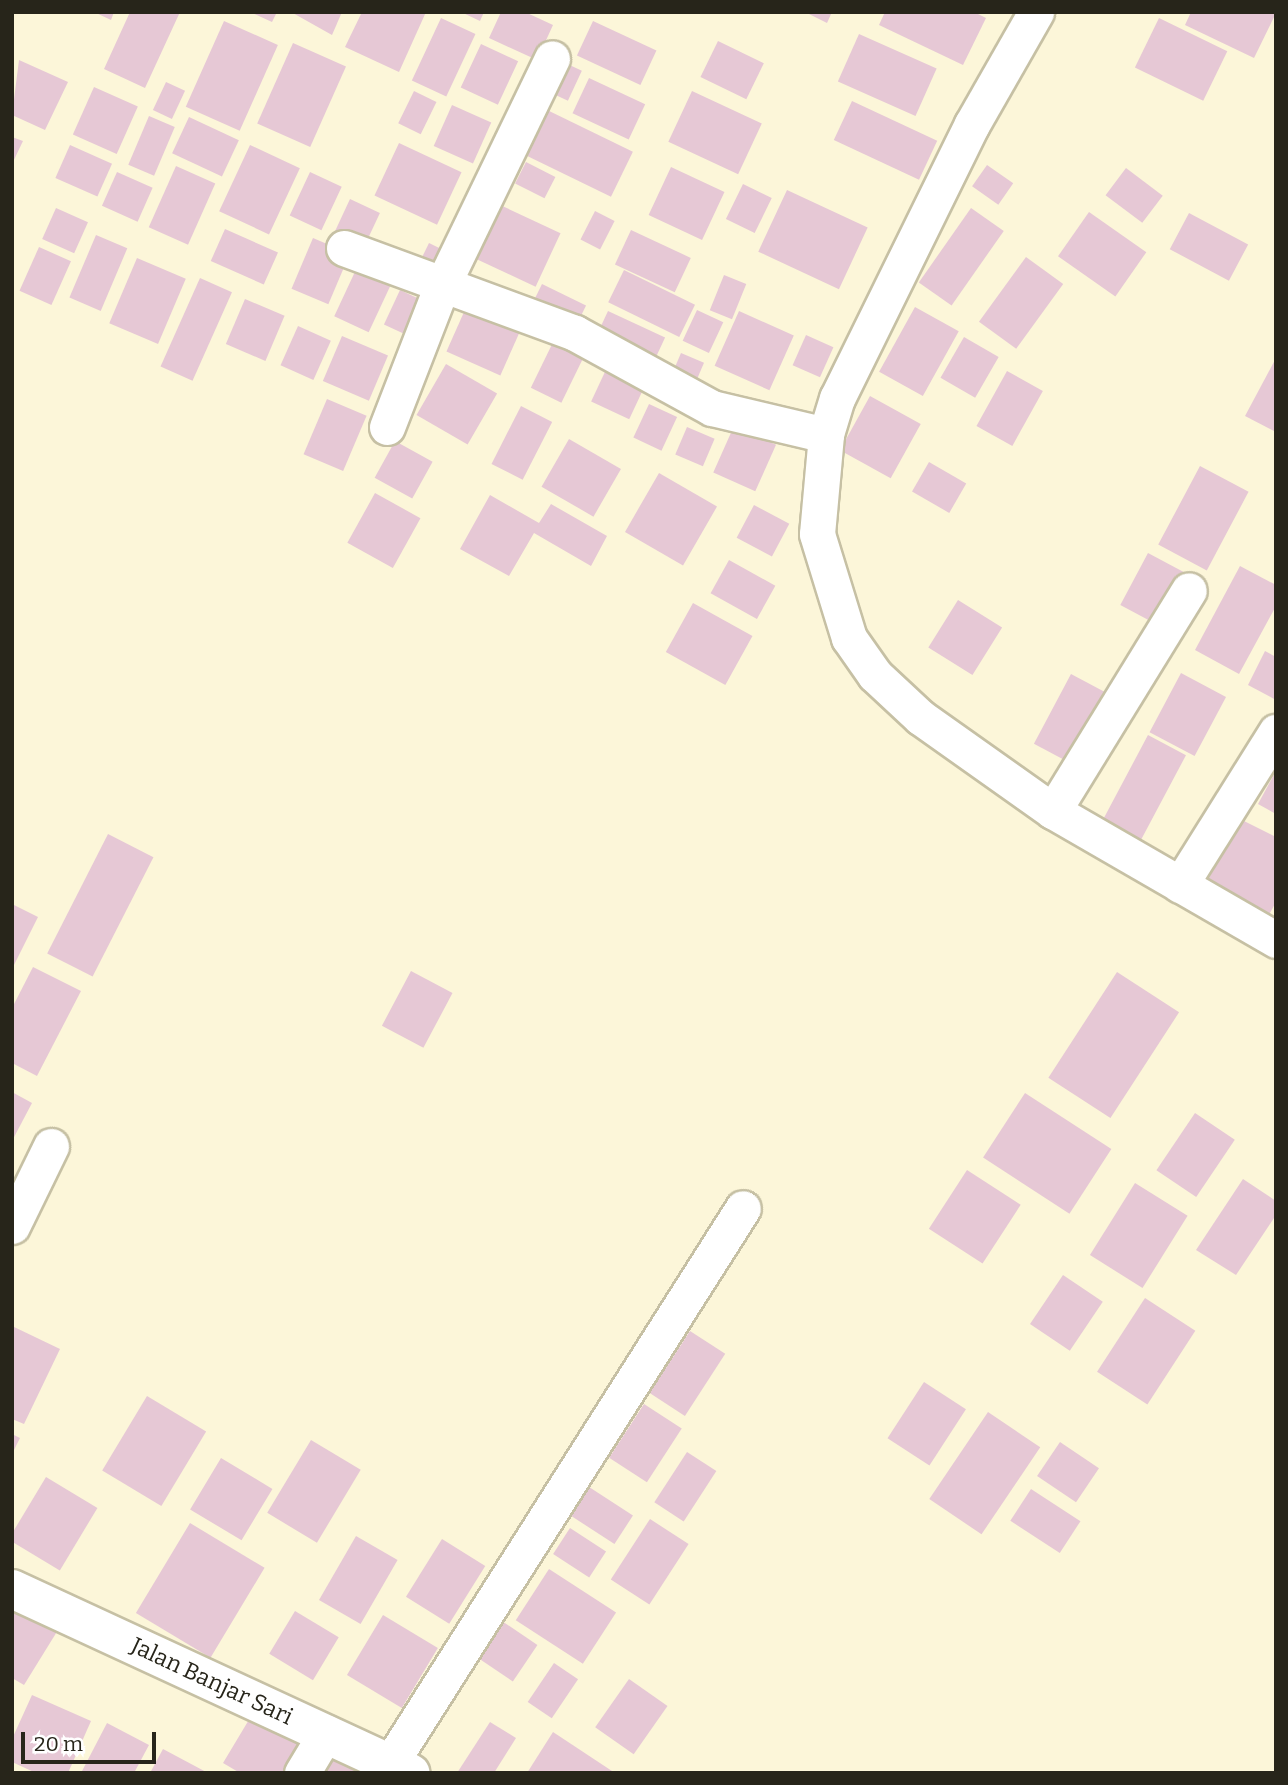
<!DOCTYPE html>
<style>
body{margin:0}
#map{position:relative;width:1288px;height:1785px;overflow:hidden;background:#fcf6d9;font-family:Bitter,serif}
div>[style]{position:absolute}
.building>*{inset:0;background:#e6c8d5;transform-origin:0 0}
.roads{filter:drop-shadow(2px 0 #c6c0a4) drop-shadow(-2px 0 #c6c0a4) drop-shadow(0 2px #c6c0a4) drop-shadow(0 -2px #c6c0a4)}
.minor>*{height:35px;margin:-17.5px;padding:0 17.5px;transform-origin:17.5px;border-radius:17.5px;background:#fff}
.tertiary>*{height:38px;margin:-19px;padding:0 19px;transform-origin:19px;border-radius:19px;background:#fff}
span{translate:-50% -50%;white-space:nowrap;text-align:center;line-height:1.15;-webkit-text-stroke:5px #fff;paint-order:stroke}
.street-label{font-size:23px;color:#27251a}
.frame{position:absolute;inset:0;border:14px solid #27251a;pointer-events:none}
.scale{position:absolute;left:21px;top:1732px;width:135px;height:32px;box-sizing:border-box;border:4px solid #27251a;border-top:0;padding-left:9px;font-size:21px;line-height:24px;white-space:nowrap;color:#27251a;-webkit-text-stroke:5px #fff;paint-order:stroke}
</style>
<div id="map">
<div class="building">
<i style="clip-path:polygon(94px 12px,114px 12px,111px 20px)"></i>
<i style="clip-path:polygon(130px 12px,180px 12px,145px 88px,104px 69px)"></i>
<i style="clip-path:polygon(250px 12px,277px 12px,272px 22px)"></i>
<i style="clip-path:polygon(291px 12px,342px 12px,332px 35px)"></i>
<i style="clip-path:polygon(362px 12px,426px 12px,399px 72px,345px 47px)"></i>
<i style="clip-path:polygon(461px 12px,484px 12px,480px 21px)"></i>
<i style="clip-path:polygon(501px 12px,525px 12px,553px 25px,537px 60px,489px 38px)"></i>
<i style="clip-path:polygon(805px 12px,832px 12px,827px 23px)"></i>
<i style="clip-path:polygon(885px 12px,974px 12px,986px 18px,963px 65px,879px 25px)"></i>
<i style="clip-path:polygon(1191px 12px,1276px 12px,1276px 13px,1254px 58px,1185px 25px)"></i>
<i style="left:441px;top:18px;width:38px;height:69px;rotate:25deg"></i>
<i style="left:1159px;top:18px;width:76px;height:55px;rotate:26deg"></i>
<i style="left:224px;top:21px;width:59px;height:94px;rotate:24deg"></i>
<i style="left:593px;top:21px;width:70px;height:38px;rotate:25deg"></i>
<i style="left:859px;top:34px;width:85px;height:52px;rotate:24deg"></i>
<i style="left:718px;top:41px;width:51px;height:40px;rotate:26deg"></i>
<i style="left:293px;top:43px;width:58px;height:88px;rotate:24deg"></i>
<i style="left:481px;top:44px;width:41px;height:48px;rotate:25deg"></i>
<i style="clip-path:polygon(19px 60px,68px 82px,45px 130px,12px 115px)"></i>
<i style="left:561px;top:61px;width:23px;height:33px;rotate:25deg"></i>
<i style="left:589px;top:78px;width:62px;height:39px;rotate:25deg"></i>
<i style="left:166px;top:82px;width:21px;height:31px;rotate:25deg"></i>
<i style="left:94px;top:87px;width:48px;height:52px;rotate:24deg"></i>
<i style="left:414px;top:91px;width:25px;height:36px;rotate:26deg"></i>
<i style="left:692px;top:91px;width:77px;height:56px;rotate:25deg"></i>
<i style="left:852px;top:101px;width:94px;height:43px;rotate:25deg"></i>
<i style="left:452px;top:105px;width:43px;height:45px;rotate:24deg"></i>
<i style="left:543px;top:108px;width:100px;height:50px;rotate:26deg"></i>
<i style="left:149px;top:116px;width:28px;height:53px;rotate:23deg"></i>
<i style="left:189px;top:117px;width:55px;height:40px;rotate:25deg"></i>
<i style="clip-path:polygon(12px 137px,23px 141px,12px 164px)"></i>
<i style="left:399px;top:143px;width:69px;height:58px;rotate:25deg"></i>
<i style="left:70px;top:145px;width:46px;height:36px;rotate:24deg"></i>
<i style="left:250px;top:145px;width:55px;height:73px;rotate:25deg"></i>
<i style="left:526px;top:162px;width:33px;height:24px;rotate:27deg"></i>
<i style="left:987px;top:165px;width:32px;height:26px;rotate:35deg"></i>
<i style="left:176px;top:166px;width:43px;height:67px;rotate:24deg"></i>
<i style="left:671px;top:167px;width:59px;height:53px;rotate:25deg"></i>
<i style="left:1126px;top:168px;width:46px;height:34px;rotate:37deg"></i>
<i style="left:117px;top:172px;width:39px;height:37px;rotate:24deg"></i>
<i style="left:310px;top:172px;width:35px;height:48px;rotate:25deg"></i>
<i style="left:743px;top:184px;width:32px;height:39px;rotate:26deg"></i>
<i style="left:787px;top:190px;width:89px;height:68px;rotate:25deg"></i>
<i style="left:350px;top:199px;width:33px;height:41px;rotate:25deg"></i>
<i style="left:498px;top:204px;width:69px;height:59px;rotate:25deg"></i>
<i style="left:56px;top:208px;width:35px;height:34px;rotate:24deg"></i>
<i style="left:971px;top:208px;width:40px;height:91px;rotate:35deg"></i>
<i style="left:595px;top:211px;width:22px;height:32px;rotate:27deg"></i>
<i style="left:1089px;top:212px;width:70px;height:54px;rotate:35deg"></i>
<i style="left:1189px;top:213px;width:67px;height:41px;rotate:28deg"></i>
<i style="left:225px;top:229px;width:58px;height:35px;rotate:24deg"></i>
<i style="left:631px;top:230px;width:66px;height:38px;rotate:25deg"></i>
<i style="left:96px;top:235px;width:34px;height:68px;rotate:23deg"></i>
<i style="left:313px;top:238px;width:40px;height:55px;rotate:23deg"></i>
<i style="left:429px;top:243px;width:25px;height:30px;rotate:26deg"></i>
<i style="left:39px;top:247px;width:35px;height:48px;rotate:24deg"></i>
<i style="left:1026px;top:257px;width:46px;height:80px;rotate:36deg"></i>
<i style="left:137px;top:258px;width:53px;height:71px;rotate:23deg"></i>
<i style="left:360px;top:261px;width:38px;height:61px;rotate:25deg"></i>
<i style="left:624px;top:270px;width:79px;height:36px;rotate:26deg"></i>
<i style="left:724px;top:275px;width:24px;height:38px;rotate:22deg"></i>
<i style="left:200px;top:278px;width:35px;height:97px;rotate:24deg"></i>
<i style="left:542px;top:284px;width:49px;height:29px;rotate:26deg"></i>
<i style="left:400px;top:290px;width:31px;height:38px;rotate:25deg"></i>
<i style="left:245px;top:299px;width:43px;height:49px;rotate:23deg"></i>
<i style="left:468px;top:303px;width:59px;height:53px;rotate:24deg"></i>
<i style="left:915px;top:307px;width:50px;height:74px;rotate:29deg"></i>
<i style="left:697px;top:310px;width:29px;height:34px;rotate:25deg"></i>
<i style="left:608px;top:311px;width:63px;height:30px;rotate:25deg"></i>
<i style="left:739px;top:311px;width:60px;height:60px;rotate:24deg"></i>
<i style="left:298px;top:326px;width:36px;height:43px;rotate:24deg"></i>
<i style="left:558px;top:332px;width:34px;height:62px;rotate:26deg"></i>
<i style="left:806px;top:335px;width:30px;height:33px;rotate:24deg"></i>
<i style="left:342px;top:336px;width:50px;height:49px;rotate:23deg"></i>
<i style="left:964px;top:337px;width:40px;height:47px;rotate:30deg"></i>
<i style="left:681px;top:353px;width:25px;height:21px;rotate:23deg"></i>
<i style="clip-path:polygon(1276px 358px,1276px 432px,1245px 416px)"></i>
<i style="left:611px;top:359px;width:42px;height:47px;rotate:25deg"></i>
<i style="left:446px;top:364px;width:59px;height:59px;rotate:30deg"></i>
<i style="left:1007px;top:371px;width:41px;height:63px;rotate:29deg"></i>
<i style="left:870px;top:396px;width:58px;height:62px;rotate:29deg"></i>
<i style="left:327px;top:399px;width:43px;height:60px;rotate:23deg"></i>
<i style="left:649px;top:404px;width:31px;height:37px;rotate:25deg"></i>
<i style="left:521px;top:406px;width:35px;height:65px;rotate:27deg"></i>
<i style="left:734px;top:426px;width:46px;height:51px;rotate:24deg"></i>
<i style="left:687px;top:427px;width:30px;height:30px;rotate:23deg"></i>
<i style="left:569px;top:439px;width:60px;height:55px;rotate:30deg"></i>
<i style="left:395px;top:441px;width:43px;height:42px;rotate:29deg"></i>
<i style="left:929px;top:462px;width:43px;height:34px;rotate:30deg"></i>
<i style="left:1200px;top:466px;width:55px;height:89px;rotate:28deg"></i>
<i style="left:659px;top:473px;width:67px;height:68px;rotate:30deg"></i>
<i style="left:375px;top:493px;width:52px;height:57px;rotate:29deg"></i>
<i style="clip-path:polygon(490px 495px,539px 523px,551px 504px,607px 536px,591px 566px,534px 533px,509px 576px,460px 549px)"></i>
<i style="left:754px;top:505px;width:40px;height:37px;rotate:28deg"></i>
<i style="left:1148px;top:553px;width:43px;height:59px;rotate:28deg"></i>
<i style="left:729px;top:560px;width:53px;height:38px;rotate:29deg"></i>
<i style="clip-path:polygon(1240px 566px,1276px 585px,1276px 606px,1239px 674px,1195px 650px)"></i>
<i style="left:958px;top:600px;width:52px;height:56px;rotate:32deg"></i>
<i style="left:693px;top:603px;width:68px;height:56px;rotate:29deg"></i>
<i style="clip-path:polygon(1265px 651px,1276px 657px,1276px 700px,1248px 685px)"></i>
<i style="left:1181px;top:673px;width:51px;height:67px;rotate:28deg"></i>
<i style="left:1071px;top:674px;width:49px;height:79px;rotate:28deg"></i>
<i style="left:1148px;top:735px;width:43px;height:103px;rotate:28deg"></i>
<i style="clip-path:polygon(1276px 771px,1276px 814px,1258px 804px)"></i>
<i style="clip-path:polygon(1240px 819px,1276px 837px,1276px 902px,1265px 922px,1203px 889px)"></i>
<i style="left:108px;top:834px;width:51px;height:134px;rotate:27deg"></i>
<i style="clip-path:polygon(12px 904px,38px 917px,12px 969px)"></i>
<i style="clip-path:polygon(33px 967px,81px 991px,37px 1076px,12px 1063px,12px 1008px)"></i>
<i style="left:411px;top:971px;width:47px;height:62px;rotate:28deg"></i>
<i style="left:1117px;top:972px;width:74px;height:126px;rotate:33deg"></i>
<i style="clip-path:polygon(12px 1092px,32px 1103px,12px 1141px)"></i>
<i style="left:1025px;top:1093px;width:103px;height:77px;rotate:33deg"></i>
<i style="left:1195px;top:1113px;width:48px;height:69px;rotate:34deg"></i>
<i style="left:967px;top:1170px;width:64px;height:70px;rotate:33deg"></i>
<i style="clip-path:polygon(1243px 1179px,1276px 1201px,1276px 1215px,1236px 1275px,1196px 1250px)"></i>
<i style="left:1135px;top:1183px;width:62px;height:85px;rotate:32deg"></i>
<i style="left:1063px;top:1275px;width:48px;height:59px;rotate:34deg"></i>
<i style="left:1145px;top:1298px;width:60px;height:88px;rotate:33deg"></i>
<i style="clip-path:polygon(12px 1326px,60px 1349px,24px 1424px,12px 1419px)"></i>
<i style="left:690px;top:1331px;width:42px;height:74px;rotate:33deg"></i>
<i style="left:924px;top:1382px;width:50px;height:67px;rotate:33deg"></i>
<i style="left:147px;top:1396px;width:69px;height:87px;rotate:31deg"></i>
<i style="left:644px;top:1404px;width:45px;height:64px;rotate:33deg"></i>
<i style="left:988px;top:1412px;width:63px;height:105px;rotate:34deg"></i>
<i style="clip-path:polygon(12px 1434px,20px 1438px,12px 1454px)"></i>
<i style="left:311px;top:1440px;width:58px;height:85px;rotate:31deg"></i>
<i style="left:1060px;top:1442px;width:47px;height:41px;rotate:34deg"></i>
<i style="left:687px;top:1452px;width:35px;height:60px;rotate:33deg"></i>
<i style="left:221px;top:1458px;width:60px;height:60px;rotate:31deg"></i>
<i style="left:46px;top:1477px;width:60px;height:73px;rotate:31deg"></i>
<i style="left:586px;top:1485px;width:56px;height:34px;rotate:33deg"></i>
<i style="left:1031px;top:1489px;width:59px;height:38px;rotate:33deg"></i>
<i style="left:650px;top:1519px;width:46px;height:72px;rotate:33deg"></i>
<i style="left:190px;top:1523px;width:87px;height:105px;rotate:31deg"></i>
<i style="left:570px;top:1528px;width:43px;height:31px;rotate:33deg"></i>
<i style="left:356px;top:1536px;width:48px;height:74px;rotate:30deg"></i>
<i style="left:442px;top:1539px;width:51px;height:68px;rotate:32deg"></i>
<i style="left:549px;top:1569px;width:80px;height:61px;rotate:33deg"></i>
<i style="clip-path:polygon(12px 1603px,58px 1630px,24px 1685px,12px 1678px)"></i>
<i style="left:295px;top:1611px;width:51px;height:50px;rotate:31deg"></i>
<i style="left:383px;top:1615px;width:64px;height:70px;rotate:31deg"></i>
<i style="left:496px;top:1617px;width:50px;height:44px;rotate:34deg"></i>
<i style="left:554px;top:1663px;width:29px;height:47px;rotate:34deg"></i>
<i style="left:629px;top:1679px;width:47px;height:59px;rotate:35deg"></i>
<i style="clip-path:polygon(32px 1695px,91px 1721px,68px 1773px,36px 1773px,12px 1762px,12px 1739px)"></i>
<i style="clip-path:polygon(253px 1713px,304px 1743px,286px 1773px,240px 1773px,223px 1763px)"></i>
<i style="clip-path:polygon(490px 1722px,516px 1738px,494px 1773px,457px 1773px)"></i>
<i style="clip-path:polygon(107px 1723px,149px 1745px,134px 1773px,81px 1773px)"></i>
<i style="clip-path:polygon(553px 1732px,615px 1773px,527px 1773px)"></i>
<i style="clip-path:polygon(163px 1749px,208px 1773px,150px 1773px)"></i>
<i style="clip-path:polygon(326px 1752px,360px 1773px,314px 1773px)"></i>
</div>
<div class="roads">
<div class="minor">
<i style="left:1036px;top:12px;width:129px;rotate:119.7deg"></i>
<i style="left:972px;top:124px;width:305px;rotate:116.2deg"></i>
<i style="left:837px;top:398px;width:39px;rotate:107deg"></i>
<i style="left:826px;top:435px;width:99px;rotate:95.2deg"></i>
<i style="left:817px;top:534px;width:109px;rotate:72.9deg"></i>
<i style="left:849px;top:638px;width:45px;rotate:54.9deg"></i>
<i style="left:875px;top:675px;width:62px;rotate:43deg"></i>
<i style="left:920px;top:717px;width:163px;rotate:35.3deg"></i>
<i style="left:1053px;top:811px;width:258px;rotate:30deg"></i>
<i style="left:344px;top:248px;width:246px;rotate:20.2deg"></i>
<i style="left:575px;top:333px;width:156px;rotate:28.7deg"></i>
<i style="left:712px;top:408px;width:117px;rotate:13.3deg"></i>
<i style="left:387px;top:427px;width:149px;rotate:-68.8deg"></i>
<i style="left:441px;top:288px;width:255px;rotate:-64.2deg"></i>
<i style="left:1053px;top:811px;width:259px;rotate:-58.4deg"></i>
<i style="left:1180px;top:885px;width:181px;rotate:-57.9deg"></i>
<i style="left:12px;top:1226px;width:89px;rotate:-64deg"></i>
<i style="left:391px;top:1762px;width:656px;rotate:-57.57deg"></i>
<i style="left:302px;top:1773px;width:47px;rotate:-59deg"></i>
</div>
<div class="tertiary">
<i style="left:12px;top:1589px;width:439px;rotate:24.8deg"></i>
</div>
</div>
<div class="street-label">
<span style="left:212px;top:1681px;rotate:25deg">Jalan Banjar Sari</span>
</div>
<div class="frame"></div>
<div class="scale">20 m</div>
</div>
